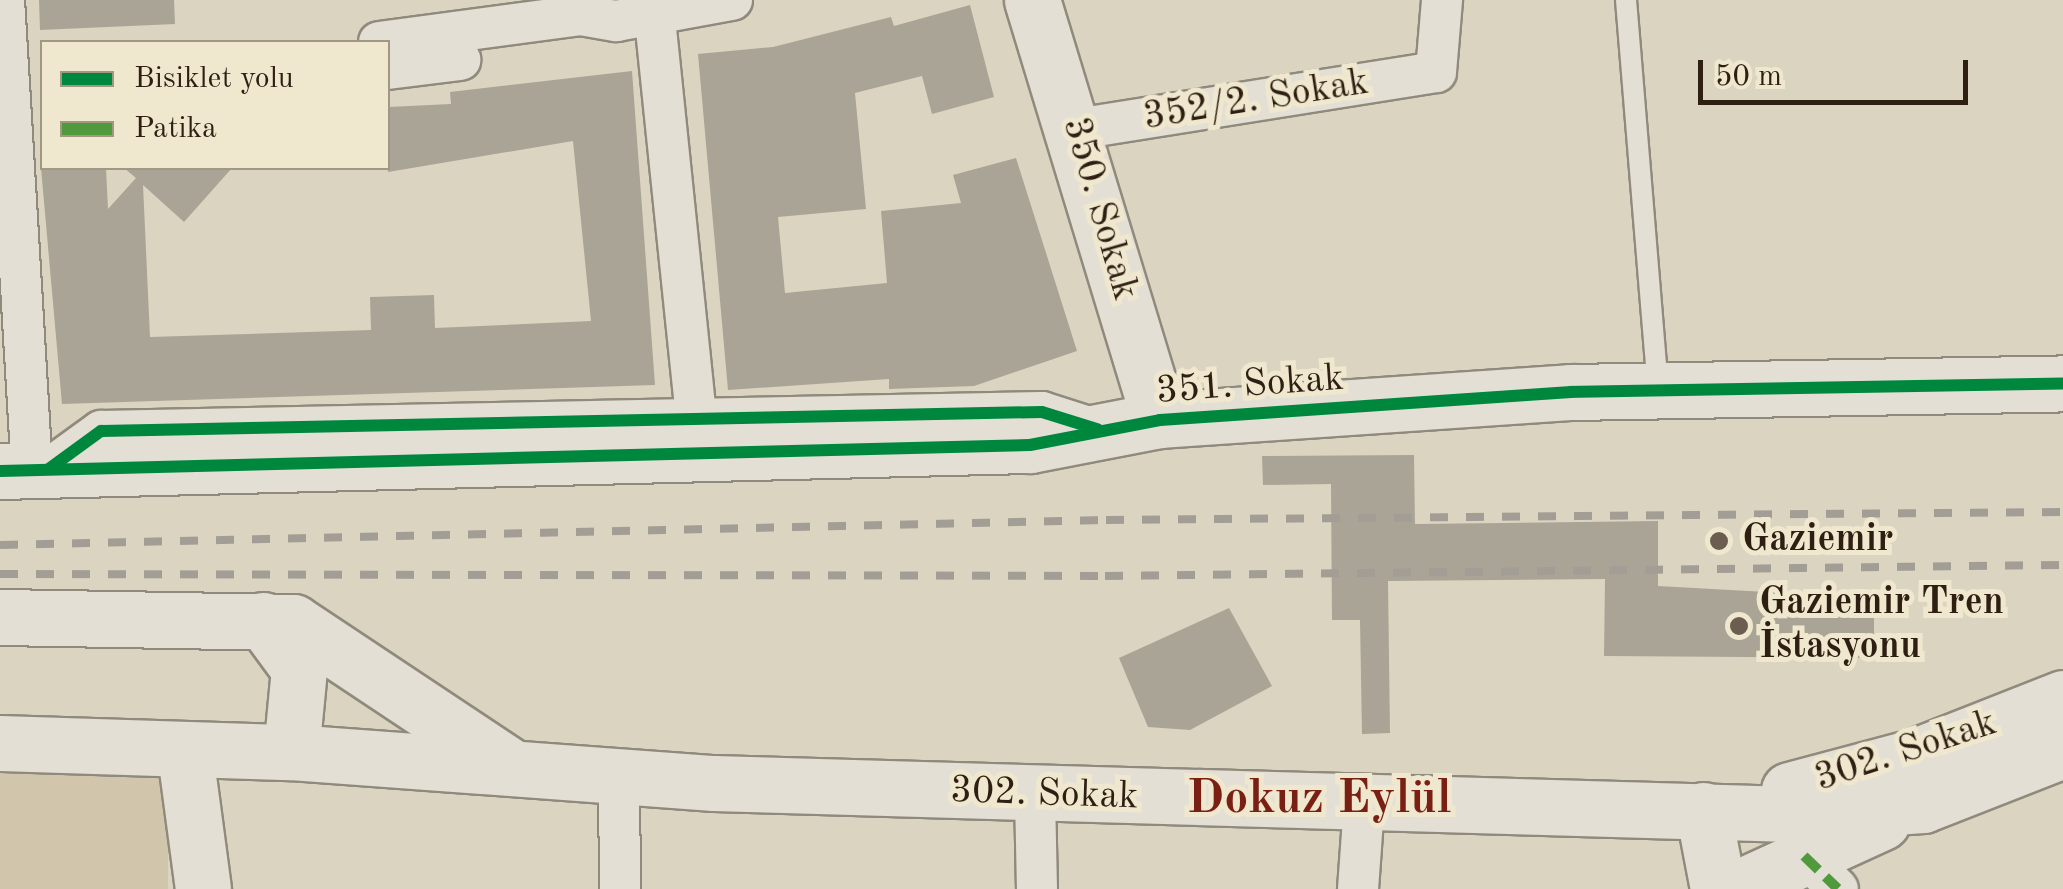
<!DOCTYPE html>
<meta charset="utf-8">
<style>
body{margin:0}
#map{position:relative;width:2063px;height:889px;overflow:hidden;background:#dbd4c0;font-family:"Old Standard TT",serif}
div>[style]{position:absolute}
.green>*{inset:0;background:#d1c6ab;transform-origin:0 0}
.building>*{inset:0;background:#aaa496}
.roads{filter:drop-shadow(2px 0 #908a7d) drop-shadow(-2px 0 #908a7d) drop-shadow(0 2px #908a7d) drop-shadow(0 -2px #908a7d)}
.lane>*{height:20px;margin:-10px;padding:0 10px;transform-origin:10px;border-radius:10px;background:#e3dfd5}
.street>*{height:40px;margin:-20px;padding:0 20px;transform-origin:20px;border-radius:20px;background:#e3dfd5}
.secondary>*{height:55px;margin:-27.5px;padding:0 27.5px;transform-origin:27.5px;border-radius:27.5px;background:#e3dfd5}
.rail>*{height:8px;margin-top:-4px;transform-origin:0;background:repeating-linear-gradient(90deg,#a29e95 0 18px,transparent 0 36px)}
.quiet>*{height:10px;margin-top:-5px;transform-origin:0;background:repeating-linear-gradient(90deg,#509a3d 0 20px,transparent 0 30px)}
.cycleway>*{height:12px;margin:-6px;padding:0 6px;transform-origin:6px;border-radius:6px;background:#00873e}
.dots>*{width:28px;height:28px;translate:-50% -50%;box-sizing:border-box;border:5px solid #efe7ce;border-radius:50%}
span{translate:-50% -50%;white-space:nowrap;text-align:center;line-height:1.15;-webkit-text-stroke:10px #efe7ce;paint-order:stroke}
.street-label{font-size:38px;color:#2f1f13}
.poi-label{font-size:38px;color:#2f1f13;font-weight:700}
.left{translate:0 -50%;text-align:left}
.district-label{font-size:48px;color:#7a1f14;font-weight:700}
.legend{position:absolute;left:40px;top:40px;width:350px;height:130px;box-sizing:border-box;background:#efe7ce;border:2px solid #a29783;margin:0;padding:12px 18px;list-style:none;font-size:30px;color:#2f1f13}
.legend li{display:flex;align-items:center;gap:20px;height:50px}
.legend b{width:50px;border:2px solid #a29783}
.scale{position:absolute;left:1698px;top:60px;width:270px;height:45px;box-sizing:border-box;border:5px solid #2f1f13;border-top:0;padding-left:12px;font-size:30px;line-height:35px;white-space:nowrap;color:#2f1f13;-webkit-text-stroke:8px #efe7ce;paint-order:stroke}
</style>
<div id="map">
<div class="green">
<i style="left:0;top:774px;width:168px;height:115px"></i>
</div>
<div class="building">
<i style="clip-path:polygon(39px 0,174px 0,175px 24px,40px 30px)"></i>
<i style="clip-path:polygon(970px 5px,994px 97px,932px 114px,922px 76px,855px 93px,866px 209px,778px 217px,785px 293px,887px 283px,881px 211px,961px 203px,953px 175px,1016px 158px,1077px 351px,974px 386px,889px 389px,889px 379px,728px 390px,698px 54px,773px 47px,891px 17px,894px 26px)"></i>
<i style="clip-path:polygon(632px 71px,655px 385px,62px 404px,41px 168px,106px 168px,108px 209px,136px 178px,124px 168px,232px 168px,184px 222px,143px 185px,150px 337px,371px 330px,370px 297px,434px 295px,435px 328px,591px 321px,573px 141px,388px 172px,388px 107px,451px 104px,450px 92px)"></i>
<i style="clip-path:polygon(1414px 455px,1415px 524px,1658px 521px,1658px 586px,1874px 598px,1874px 651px,1866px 658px,1604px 656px,1605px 579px,1388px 581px,1390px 733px,1362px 734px,1360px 620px,1332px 620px,1331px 484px,1263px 485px,1262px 456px)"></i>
<i style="clip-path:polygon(1229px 608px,1272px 686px,1190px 730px,1148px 727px,1119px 658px)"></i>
</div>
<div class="roads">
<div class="lane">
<i style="left:1626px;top:0;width:390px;rotate:85.3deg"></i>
</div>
<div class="street">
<i style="left:4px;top:0;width:470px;rotate:86.6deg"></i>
<i style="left:653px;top:0;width:449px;rotate:84.1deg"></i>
<i style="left:379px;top:42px;width:204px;rotate:-7.6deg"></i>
<i style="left:581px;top:15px;width:36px;rotate:10deg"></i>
<i style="left:616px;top:21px;width:118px;rotate:-10.3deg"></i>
<i style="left:388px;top:69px;width:73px;rotate:-7.1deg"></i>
<i style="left:1077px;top:129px;width:363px;rotate:-9deg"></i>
<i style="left:1436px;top:72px;width:72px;rotate:-85.2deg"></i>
<i style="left:50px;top:468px;width:63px;rotate:-36deg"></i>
<i style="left:101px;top:431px;width:941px;rotate:-1.16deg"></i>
<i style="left:1042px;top:412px;width:59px;rotate:17.8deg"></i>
<i style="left:619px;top:777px;width:112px;rotate:89.5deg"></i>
<i style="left:1035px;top:795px;width:94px;rotate:88.8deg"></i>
<i style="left:1804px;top:856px;width:47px;rotate:44.1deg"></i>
<i style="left:1358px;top:889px;width:83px;rotate:-85.9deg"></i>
</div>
<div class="secondary">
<i style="left:1032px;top:0;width:439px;rotate:73.1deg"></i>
<i style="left:0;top:471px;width:1030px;rotate:-1.45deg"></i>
<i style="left:1030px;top:445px;width:132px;rotate:-10.9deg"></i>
<i style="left:1160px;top:420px;width:412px;rotate:-3.9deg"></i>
<i style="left:1571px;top:392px;width:492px;rotate:-1deg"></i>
<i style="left:0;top:617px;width:293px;rotate:1deg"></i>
<i style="left:293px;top:622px;width:262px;rotate:33.6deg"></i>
<i style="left:263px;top:620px;width:61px;rotate:53.7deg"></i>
<i style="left:299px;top:669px;width:83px;rotate:95.5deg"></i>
<i style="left:0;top:743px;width:291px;rotate:1.8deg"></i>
<i style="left:291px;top:752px;width:424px;rotate:4.2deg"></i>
<i style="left:714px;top:783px;width:1077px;rotate:1.65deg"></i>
<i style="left:1791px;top:814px;width:132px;rotate:-3.9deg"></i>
<i style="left:1923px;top:805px;width:150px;rotate:-21.4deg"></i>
<i style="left:185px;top:754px;width:136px;rotate:82.4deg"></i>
<i style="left:1789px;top:790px;width:128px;rotate:-14.9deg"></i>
<i style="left:1913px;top:757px;width:161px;rotate:-21.5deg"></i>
<i style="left:1703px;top:810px;width:80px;rotate:79.2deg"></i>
<i style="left:1753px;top:881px;width:142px;rotate:-24.6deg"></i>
</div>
</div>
<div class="rail">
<i style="left:0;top:545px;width:1106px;rotate:-1.29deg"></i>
<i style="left:1106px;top:520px;width:957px;rotate:-0.48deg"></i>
<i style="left:0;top:574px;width:1105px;rotate:0.1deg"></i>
<i style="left:1105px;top:576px;width:958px;rotate:-0.66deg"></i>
</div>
<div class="quiet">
<i style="left:1804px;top:856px;width:47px;rotate:44.1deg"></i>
</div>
<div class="cycleway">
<i style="left:50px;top:468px;width:63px;rotate:-36deg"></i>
<i style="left:101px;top:431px;width:941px;rotate:-1.16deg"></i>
<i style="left:1042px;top:412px;width:58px;rotate:17.2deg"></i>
<i style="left:0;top:471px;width:1030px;rotate:-1.45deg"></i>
<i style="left:1030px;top:445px;width:132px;rotate:-10.9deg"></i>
<i style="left:1160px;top:420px;width:412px;rotate:-3.9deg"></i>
<i style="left:1571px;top:392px;width:492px;rotate:-1deg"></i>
</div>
<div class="dots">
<i style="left:1719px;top:541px;background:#6b5e50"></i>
<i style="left:1739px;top:626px;background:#6b5e50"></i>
</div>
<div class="street-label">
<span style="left:1256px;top:101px;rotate:-9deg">352/2. Sokak</span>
<span style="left:1099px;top:209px;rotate:74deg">350. Sokak</span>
<span style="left:1250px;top:386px;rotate:-4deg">351. Sokak</span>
<span style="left:1906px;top:752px;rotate:-18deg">302. Sokak</span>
<span style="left:1044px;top:795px;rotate:2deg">302. Sokak</span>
</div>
<div class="poi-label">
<span class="left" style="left:1742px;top:541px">Gaziemir</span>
<span class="left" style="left:1759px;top:626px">Gaziemir Tren<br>İstasyonu</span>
</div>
<div class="district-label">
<span style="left:1319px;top:800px">Dokuz Eylül</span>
</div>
<ul class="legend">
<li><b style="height:12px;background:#00873e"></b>Bisiklet yolu</li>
<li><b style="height:12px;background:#509a3d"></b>Patika</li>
</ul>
<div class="scale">50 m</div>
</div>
